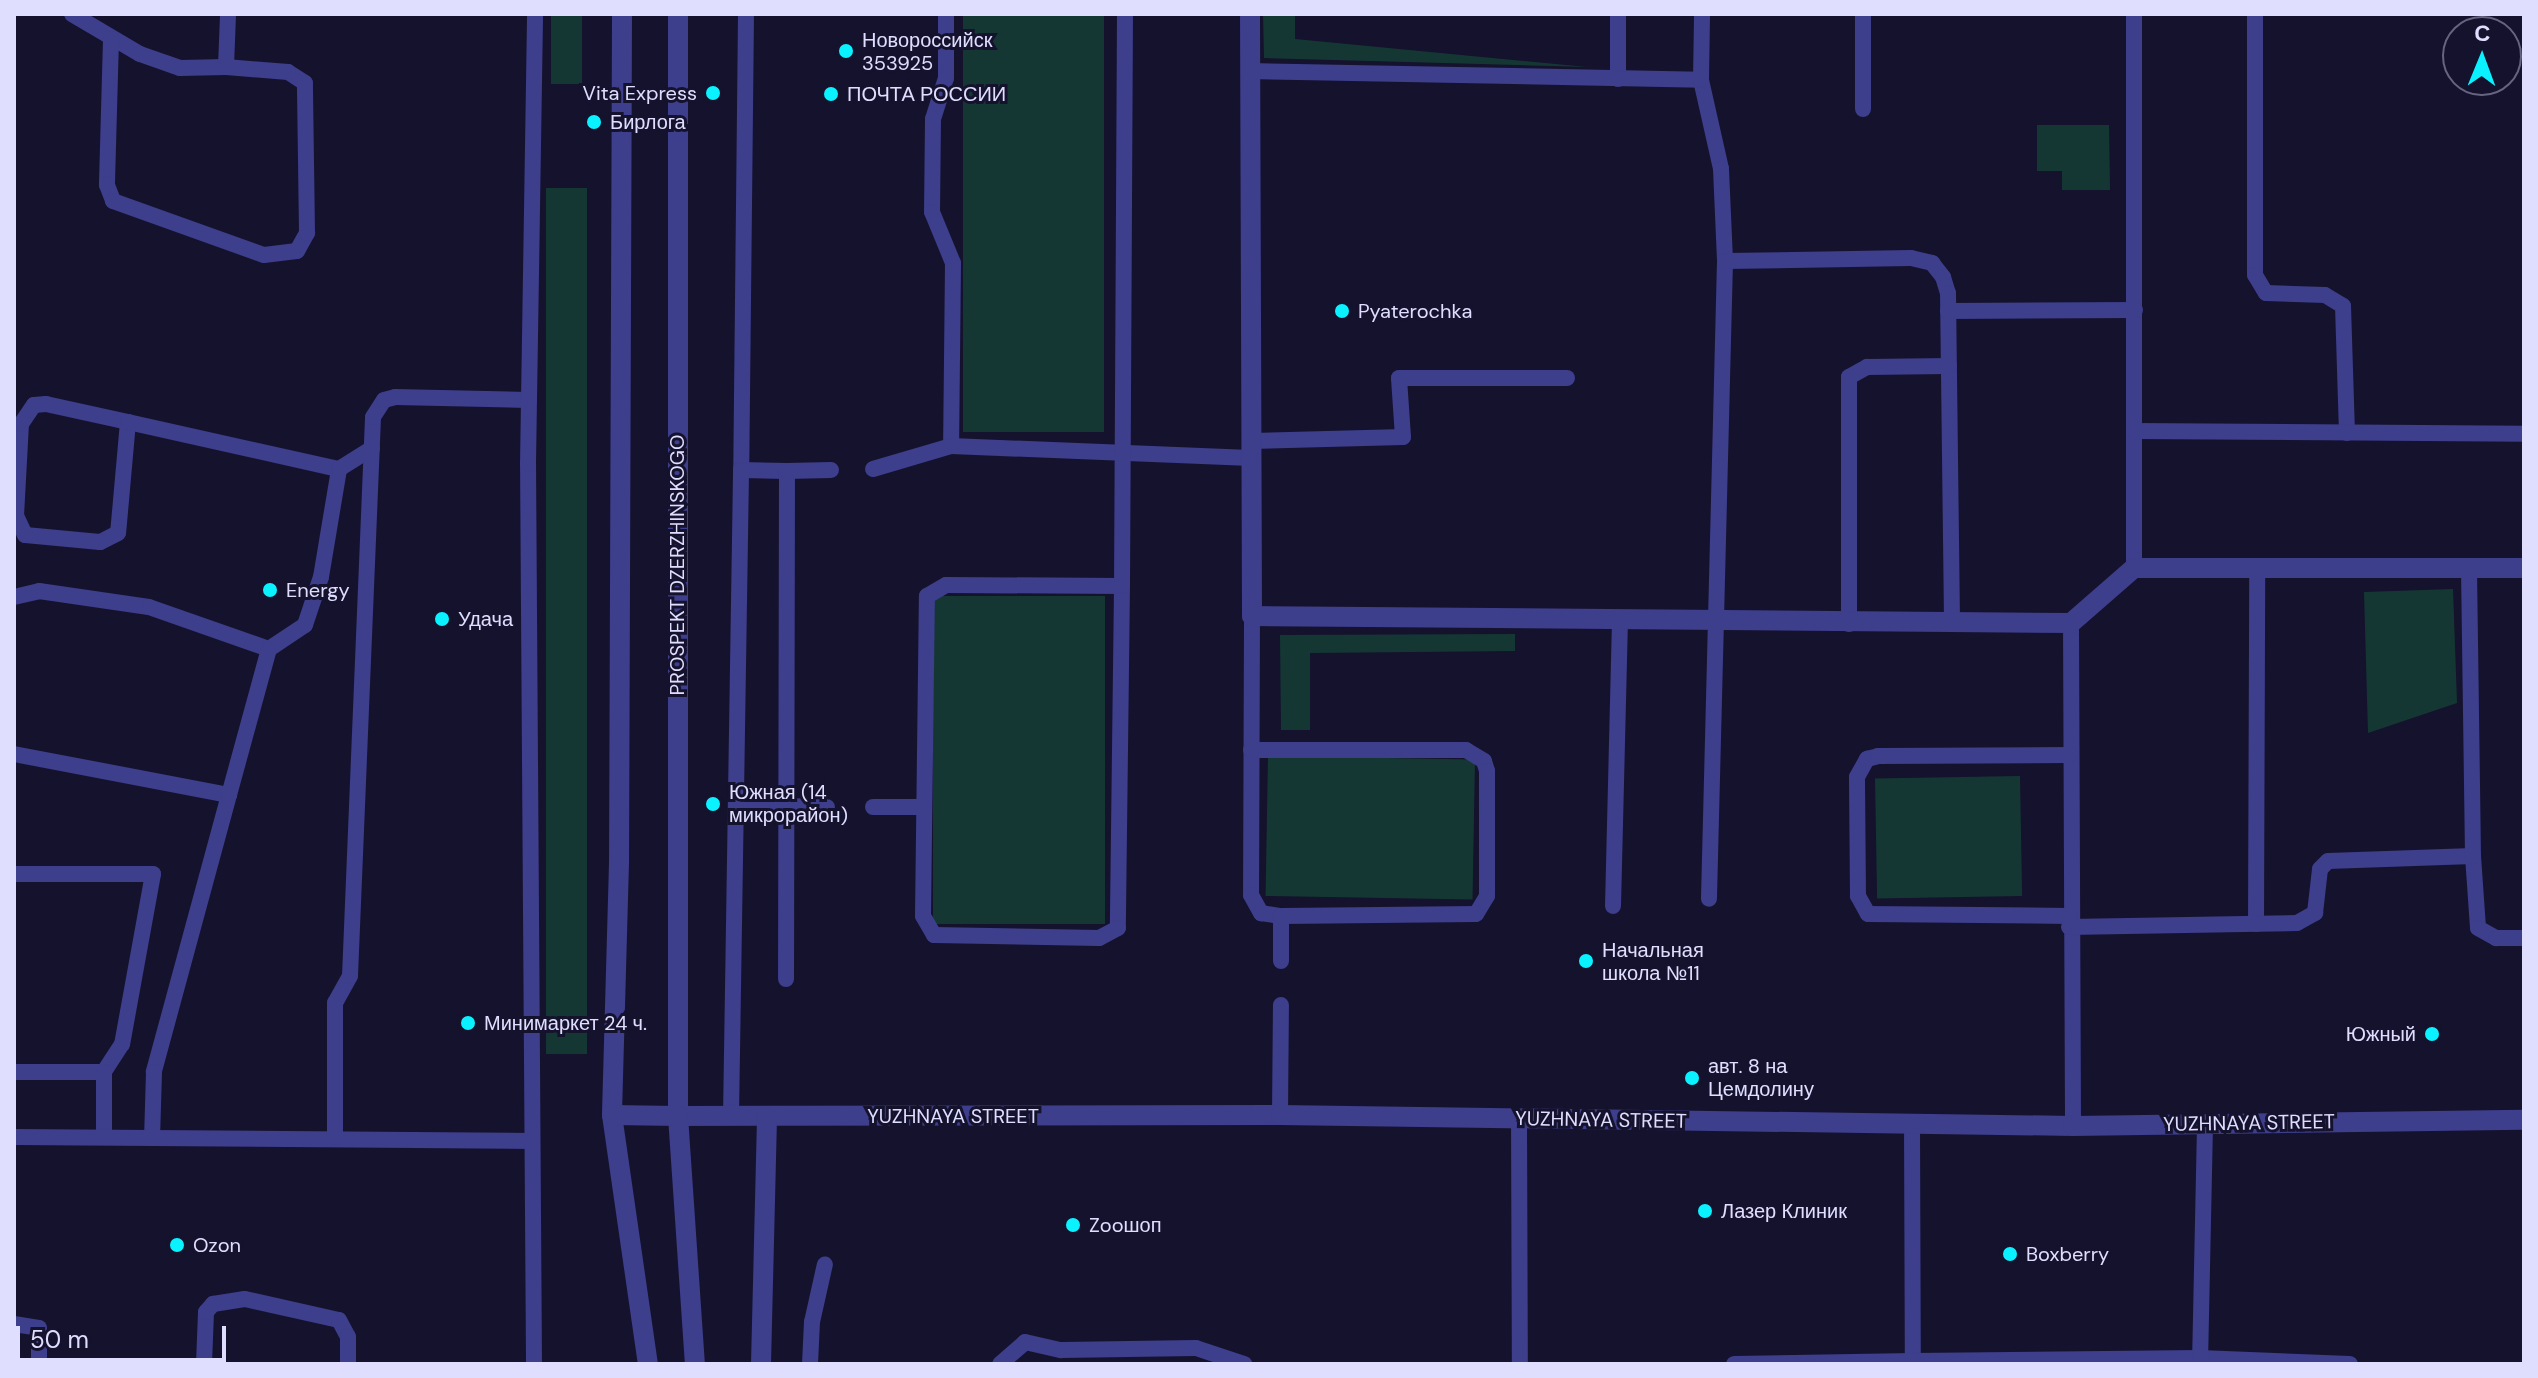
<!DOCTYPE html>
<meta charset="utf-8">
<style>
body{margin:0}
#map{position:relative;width:2538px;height:1378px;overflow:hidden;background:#15122d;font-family:"DM Sans",sans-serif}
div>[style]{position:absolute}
.green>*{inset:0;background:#153734;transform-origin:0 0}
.service>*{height:16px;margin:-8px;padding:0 8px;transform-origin:8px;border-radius:8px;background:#3d3e8c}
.minor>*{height:20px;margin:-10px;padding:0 10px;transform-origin:10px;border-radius:10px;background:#3d3e8c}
.tertiary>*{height:20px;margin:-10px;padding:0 10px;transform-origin:10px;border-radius:10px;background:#3d3e8c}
.dots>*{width:22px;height:22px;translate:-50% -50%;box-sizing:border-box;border:4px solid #15122d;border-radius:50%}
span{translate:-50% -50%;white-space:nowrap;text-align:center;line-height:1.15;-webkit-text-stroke:6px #15122d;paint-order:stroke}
.poi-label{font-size:20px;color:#e0deff}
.left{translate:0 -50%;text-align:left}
.right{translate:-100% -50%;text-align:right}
.street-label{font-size:20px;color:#e0deff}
.frame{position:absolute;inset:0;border:16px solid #e0deff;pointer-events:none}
.north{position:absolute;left:2442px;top:16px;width:80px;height:80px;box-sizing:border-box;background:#15122d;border:2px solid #666481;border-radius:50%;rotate:1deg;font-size:22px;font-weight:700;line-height:32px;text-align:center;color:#e0deff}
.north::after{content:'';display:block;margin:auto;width:28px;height:36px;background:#0af2ff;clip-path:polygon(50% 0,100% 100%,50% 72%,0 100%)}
.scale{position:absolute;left:16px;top:1326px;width:210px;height:36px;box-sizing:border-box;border:4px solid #e0deff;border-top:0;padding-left:10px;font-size:24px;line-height:28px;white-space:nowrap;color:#e0deff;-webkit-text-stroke:6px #15122d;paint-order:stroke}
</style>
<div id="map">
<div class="green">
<i style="left:551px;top:14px;width:31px;height:70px"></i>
<i style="left:963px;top:14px;width:141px;height:418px"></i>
<i style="clip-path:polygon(1263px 14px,1295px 14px,1295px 39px,1587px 67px,1264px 58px)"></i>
<i style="clip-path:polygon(2037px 125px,2109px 125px,2110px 190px,2062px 190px,2062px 171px,2037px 171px)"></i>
<i style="left:546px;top:188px;width:41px;height:866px"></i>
<i style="clip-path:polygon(2453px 589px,2457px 703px,2368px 733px,2364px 592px)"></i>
<i style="left:933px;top:596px;width:172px;height:328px"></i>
<i style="clip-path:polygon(1515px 634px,1515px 651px,1310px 653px,1310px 730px,1281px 730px,1280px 635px)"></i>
<i style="left:1268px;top:756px;width:207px;height:140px;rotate:1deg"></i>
<i style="left:2020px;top:776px;width:120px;height:145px;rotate:89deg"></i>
</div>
<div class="service">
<i style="left:72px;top:14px;width:79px;rotate:30.5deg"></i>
<i style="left:140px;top:54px;width:42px;rotate:19.3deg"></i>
<i style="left:180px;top:68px;width:46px;rotate:-1.2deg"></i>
<i style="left:226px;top:67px;width:53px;rotate:-87.8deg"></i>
<i style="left:746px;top:14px;width:456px;rotate:90.6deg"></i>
<i style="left:741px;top:470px;width:46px;rotate:1.2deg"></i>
<i style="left:787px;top:471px;width:508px;rotate:90.11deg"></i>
<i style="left:946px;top:14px;width:64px;rotate:90deg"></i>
<i style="left:946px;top:78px;width:43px;rotate:107.6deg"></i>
<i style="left:933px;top:119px;width:93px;rotate:90.6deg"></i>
<i style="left:932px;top:212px;width:55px;rotate:67.6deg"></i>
<i style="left:953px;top:263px;width:183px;rotate:90.6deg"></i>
<i style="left:1618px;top:14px;width:65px;rotate:90deg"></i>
<i style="left:2134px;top:14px;width:554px;rotate:90deg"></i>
<i style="left:2255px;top:14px;width:261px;rotate:90deg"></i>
<i style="left:2255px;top:275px;width:21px;rotate:59deg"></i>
<i style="left:2266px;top:293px;width:59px;rotate:1.9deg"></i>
<i style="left:2325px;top:295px;width:21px;rotate:31deg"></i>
<i style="left:2343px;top:306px;width:127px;rotate:88.2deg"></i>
<i style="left:111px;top:39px;width:146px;rotate:91.6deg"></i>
<i style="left:107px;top:185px;width:17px;rotate:69deg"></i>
<i style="left:113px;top:201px;width:160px;rotate:19.7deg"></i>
<i style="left:264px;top:255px;width:33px;rotate:-7deg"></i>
<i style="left:297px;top:251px;width:21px;rotate:-61deg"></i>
<i style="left:307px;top:233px;width:150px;rotate:-90.8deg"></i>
<i style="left:305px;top:83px;width:20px;rotate:-147deg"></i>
<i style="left:288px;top:72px;width:62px;rotate:-175.4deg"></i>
<i style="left:1250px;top:71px;width:451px;rotate:1.1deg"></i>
<i style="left:1701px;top:80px;width:91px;rotate:77.3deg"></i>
<i style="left:1721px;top:169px;width:92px;rotate:87.5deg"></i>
<i style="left:1725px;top:261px;width:638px;rotate:91.44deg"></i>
<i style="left:1701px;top:80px;width:66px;rotate:-89.1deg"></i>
<i style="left:1863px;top:109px;width:95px;rotate:-90deg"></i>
<i style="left:1725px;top:261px;width:186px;rotate:-0.9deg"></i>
<i style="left:1911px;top:258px;width:22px;rotate:13deg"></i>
<i style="left:1932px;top:263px;width:18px;rotate:52deg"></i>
<i style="left:1943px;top:277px;width:17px;rotate:73deg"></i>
<i style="left:1948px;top:293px;width:331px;rotate:89.3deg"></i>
<i style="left:1948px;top:311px;width:187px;rotate:-0.3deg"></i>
<i style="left:128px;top:422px;width:111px;rotate:95.1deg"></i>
<i style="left:118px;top:533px;width:20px;rotate:153deg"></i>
<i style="left:100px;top:542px;width:75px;rotate:-174.7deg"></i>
<i style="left:25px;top:535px;width:21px;rotate:-115deg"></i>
<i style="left:16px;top:516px;width:92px;rotate:-86.9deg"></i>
<i style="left:21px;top:424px;width:23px;rotate:-56deg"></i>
<i style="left:34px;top:405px;width:12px;rotate:-5deg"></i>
<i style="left:46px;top:404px;width:84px;rotate:12.4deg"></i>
<i style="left:128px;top:422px;width:216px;rotate:12.6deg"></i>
<i style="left:2135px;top:431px;width:389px;rotate:0.4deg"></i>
<i style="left:1251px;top:441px;width:152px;rotate:-1.5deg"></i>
<i style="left:1403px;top:437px;width:59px;rotate:-93.9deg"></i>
<i style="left:1399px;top:378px;width:168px"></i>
<i style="left:873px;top:469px;width:81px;rotate:-16.4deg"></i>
<i style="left:951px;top:446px;width:300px;rotate:2.3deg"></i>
<i style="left:787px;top:471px;width:44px;rotate:-1.3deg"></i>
<i style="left:1122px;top:586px;width:342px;rotate:90.7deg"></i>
<i style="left:1118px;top:928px;width:21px;rotate:152deg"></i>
<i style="left:1099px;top:938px;width:165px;rotate:-179deg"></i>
<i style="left:934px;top:935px;width:22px;rotate:-120deg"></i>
<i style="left:923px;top:916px;width:320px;rotate:-89.3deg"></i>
<i style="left:927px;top:596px;width:22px;rotate:-30deg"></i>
<i style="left:946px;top:585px;width:176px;rotate:0.3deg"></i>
<i style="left:1122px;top:586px;width:572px;rotate:-89.7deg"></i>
<i style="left:14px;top:597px;width:26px;rotate:-13deg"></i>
<i style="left:39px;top:591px;width:111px;rotate:8.3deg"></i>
<i style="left:149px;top:607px;width:127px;rotate:19.3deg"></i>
<i style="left:269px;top:649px;width:43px;rotate:-33.7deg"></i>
<i style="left:305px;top:625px;width:51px;rotate:-71.6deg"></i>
<i style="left:321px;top:577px;width:109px;rotate:-80.5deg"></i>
<i style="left:339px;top:469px;width:39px;rotate:-32deg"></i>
<i style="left:1252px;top:616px;width:279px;rotate:90.2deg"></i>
<i style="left:1251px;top:895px;width:21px;rotate:61deg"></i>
<i style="left:1261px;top:913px;width:20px;rotate:9deg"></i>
<i style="left:1281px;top:916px;width:45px;rotate:90deg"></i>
<i style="left:2071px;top:623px;width:503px;rotate:89.77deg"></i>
<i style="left:1849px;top:624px;width:247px;rotate:-90deg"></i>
<i style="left:1849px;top:377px;width:21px;rotate:-29deg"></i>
<i style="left:1867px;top:367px;width:82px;rotate:-0.7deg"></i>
<i style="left:1251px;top:750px;width:215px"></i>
<i style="left:1466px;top:750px;width:21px;rotate:31deg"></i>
<i style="left:1484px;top:761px;width:10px;rotate:73deg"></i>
<i style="left:1487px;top:771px;width:125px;rotate:90deg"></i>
<i style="left:1487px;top:896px;width:21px;rotate:121deg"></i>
<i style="left:1476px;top:914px;width:195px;rotate:179.4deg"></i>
<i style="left:14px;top:754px;width:219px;rotate:10.8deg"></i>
<i style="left:229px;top:795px;width:287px;rotate:105.2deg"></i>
<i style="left:154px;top:1072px;width:66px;rotate:91.7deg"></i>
<i style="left:229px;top:795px;width:151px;rotate:-74.7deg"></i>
<i style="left:736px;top:805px;width:91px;rotate:1.3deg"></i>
<i style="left:873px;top:807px;width:50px"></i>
<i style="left:2473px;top:856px;width:72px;rotate:86deg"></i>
<i style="left:2478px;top:928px;width:21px;rotate:29deg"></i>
<i style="left:2496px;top:938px;width:28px"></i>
<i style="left:14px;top:874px;width:139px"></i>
<i style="left:153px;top:874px;width:173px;rotate:100.3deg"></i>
<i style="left:122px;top:1044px;width:33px;rotate:123deg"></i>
<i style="left:1613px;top:906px;width:284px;rotate:-88.6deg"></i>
<i style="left:2070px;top:916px;width:202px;rotate:-179.4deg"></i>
<i style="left:1868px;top:914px;width:21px;rotate:-119deg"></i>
<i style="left:1858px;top:896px;width:119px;rotate:-90.5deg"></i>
<i style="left:1857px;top:777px;width:21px;rotate:-61deg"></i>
<i style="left:1867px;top:759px;width:11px;rotate:-15deg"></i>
<i style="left:1878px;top:756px;width:192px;rotate:-0.3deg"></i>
<i style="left:2256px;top:924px;width:356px;rotate:-89.8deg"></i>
<i style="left:2069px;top:927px;width:228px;rotate:-1deg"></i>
<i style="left:2297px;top:923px;width:21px;rotate:-29deg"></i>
<i style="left:2315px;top:913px;width:44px;rotate:-83.5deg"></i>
<i style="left:2320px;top:869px;width:11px;rotate:-45deg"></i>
<i style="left:2328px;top:861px;width:145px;rotate:-2deg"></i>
<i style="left:2473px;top:856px;width:288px;rotate:-90.8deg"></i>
<i style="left:14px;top:1072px;width:90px"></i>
<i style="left:104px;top:1072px;width:65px;rotate:90deg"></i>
<i style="left:1280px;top:1115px;width:110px;rotate:-89.5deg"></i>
<i style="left:731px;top:1117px;width:647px;rotate:-89.11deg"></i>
<i style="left:1519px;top:1120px;width:244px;rotate:89.8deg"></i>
<i style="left:1912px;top:1124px;width:237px;rotate:89.8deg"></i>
<i style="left:1913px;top:1361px;width:287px;rotate:-0.6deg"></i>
<i style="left:2200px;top:1358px;width:150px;rotate:2.3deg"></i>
<i style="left:14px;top:1137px;width:518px;rotate:0.44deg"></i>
<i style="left:335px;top:1137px;width:134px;rotate:-90deg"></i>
<i style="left:335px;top:1003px;width:31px;rotate:-61deg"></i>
<i style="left:350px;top:976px;width:559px;rotate:-87.64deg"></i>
<i style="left:373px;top:417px;width:20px;rotate:-57deg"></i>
<i style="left:384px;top:400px;width:11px;rotate:-15deg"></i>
<i style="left:395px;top:397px;width:134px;rotate:1.3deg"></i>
<i style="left:14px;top:1324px;width:25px;rotate:9deg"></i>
<i style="left:39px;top:1328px;width:36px;rotate:90deg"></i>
<i style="left:204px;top:1364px;width:52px;rotate:-87.8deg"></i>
<i style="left:206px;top:1312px;width:11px;rotate:-49deg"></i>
<i style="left:213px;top:1304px;width:32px;rotate:-9deg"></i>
<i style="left:245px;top:1299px;width:96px;rotate:12.6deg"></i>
<i style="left:339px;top:1320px;width:19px;rotate:62deg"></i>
<i style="left:348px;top:1337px;width:27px;rotate:90deg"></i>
<i style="left:534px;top:1364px;width:900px;rotate:-90.38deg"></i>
<i style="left:528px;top:464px;width:450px;rotate:-89.1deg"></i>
<i style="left:810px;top:1364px;width:42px;rotate:-87.3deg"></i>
<i style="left:812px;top:1322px;width:59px;rotate:-77.4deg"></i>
<i style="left:1000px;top:1364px;width:33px;rotate:-41deg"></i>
<i style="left:1025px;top:1342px;width:37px;rotate:13deg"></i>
<i style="left:1061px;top:1350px;width:135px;rotate:-0.8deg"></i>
<i style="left:1196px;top:1348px;width:51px;rotate:18.4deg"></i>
<i style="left:1734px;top:1364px;width:179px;rotate:-1deg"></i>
<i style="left:2200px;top:1364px;width:241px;rotate:-88.8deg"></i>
</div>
<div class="minor">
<i style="left:1250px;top:14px;width:602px;rotate:89.81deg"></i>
<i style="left:1252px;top:616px;width:819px;rotate:0.49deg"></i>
<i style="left:2071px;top:623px;width:84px;rotate:-41.1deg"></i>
<i style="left:2134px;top:568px;width:390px"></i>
<i style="left:678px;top:1116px;width:602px;rotate:-0.1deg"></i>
<i style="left:1280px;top:1115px;width:793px;rotate:0.79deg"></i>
<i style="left:2073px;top:1126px;width:451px;rotate:-0.8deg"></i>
<i style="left:761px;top:1364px;width:247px;rotate:-88.6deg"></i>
</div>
<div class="tertiary">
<i style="left:622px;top:14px;width:849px;rotate:90.2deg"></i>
<i style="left:619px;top:863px;width:252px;rotate:91.6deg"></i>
<i style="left:612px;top:1115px;width:252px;rotate:81.8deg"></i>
<i style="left:678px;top:14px;width:1102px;rotate:90deg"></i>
<i style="left:678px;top:1116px;width:249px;rotate:86.1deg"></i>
<i style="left:612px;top:1115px;width:66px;rotate:0.9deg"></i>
</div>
<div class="dots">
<i style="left:846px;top:51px;background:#0af2ff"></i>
<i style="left:713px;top:93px;background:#0af2ff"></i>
<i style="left:831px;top:94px;background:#0af2ff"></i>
<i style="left:594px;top:122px;background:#0af2ff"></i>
<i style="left:1342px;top:311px;background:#0af2ff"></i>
<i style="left:270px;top:590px;background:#0af2ff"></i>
<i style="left:442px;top:619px;background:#0af2ff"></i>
<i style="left:713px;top:804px;background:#0af2ff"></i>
<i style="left:1586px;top:961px;background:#0af2ff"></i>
<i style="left:468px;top:1023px;background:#0af2ff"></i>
<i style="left:2432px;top:1034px;background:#0af2ff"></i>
<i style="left:1692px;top:1078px;background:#0af2ff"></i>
<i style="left:1705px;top:1211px;background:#0af2ff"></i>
<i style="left:1073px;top:1225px;background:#0af2ff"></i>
<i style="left:177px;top:1245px;background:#0af2ff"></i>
<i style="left:2010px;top:1254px;background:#0af2ff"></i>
</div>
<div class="poi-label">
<span class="left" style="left:862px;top:52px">Новороссийск<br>353925</span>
<span class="right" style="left:697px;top:93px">Vita Express</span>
<span class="left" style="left:847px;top:94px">ПОЧТА РОССИИ</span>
<span class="left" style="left:610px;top:122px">Бирлога</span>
<span class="left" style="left:1358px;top:311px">Pyaterochka</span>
<span class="left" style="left:286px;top:590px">Energy</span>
<span class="left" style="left:458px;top:619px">Удача</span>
<span class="left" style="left:729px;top:804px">Южная (14<br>микрорайон)</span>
<span class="left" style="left:1602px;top:962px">Начальная<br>школа №11</span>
<span class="left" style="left:484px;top:1023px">Минимаркет 24 ч.</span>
<span class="right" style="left:2416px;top:1034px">Южный</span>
<span class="left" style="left:1708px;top:1078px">авт. 8 на<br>Цемдолину</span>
<span class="left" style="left:1721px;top:1211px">Лазер Клиник</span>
<span class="left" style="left:1089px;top:1225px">Zooшоп</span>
<span class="left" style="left:193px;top:1245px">Ozon</span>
<span class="left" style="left:2026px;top:1254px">Boxberry</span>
</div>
<div class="street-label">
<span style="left:677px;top:565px;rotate:-90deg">PROSPEKT DZERZHINSKOGO</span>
<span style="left:953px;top:1116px">YUZHNAYA STREET</span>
<span style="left:1601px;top:1120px;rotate:1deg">YUZHNAYA STREET</span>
<span style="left:2249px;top:1123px;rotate:-1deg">YUZHNAYA STREET</span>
</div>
<div class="frame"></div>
<div class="north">С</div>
<div class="scale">50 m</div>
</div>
